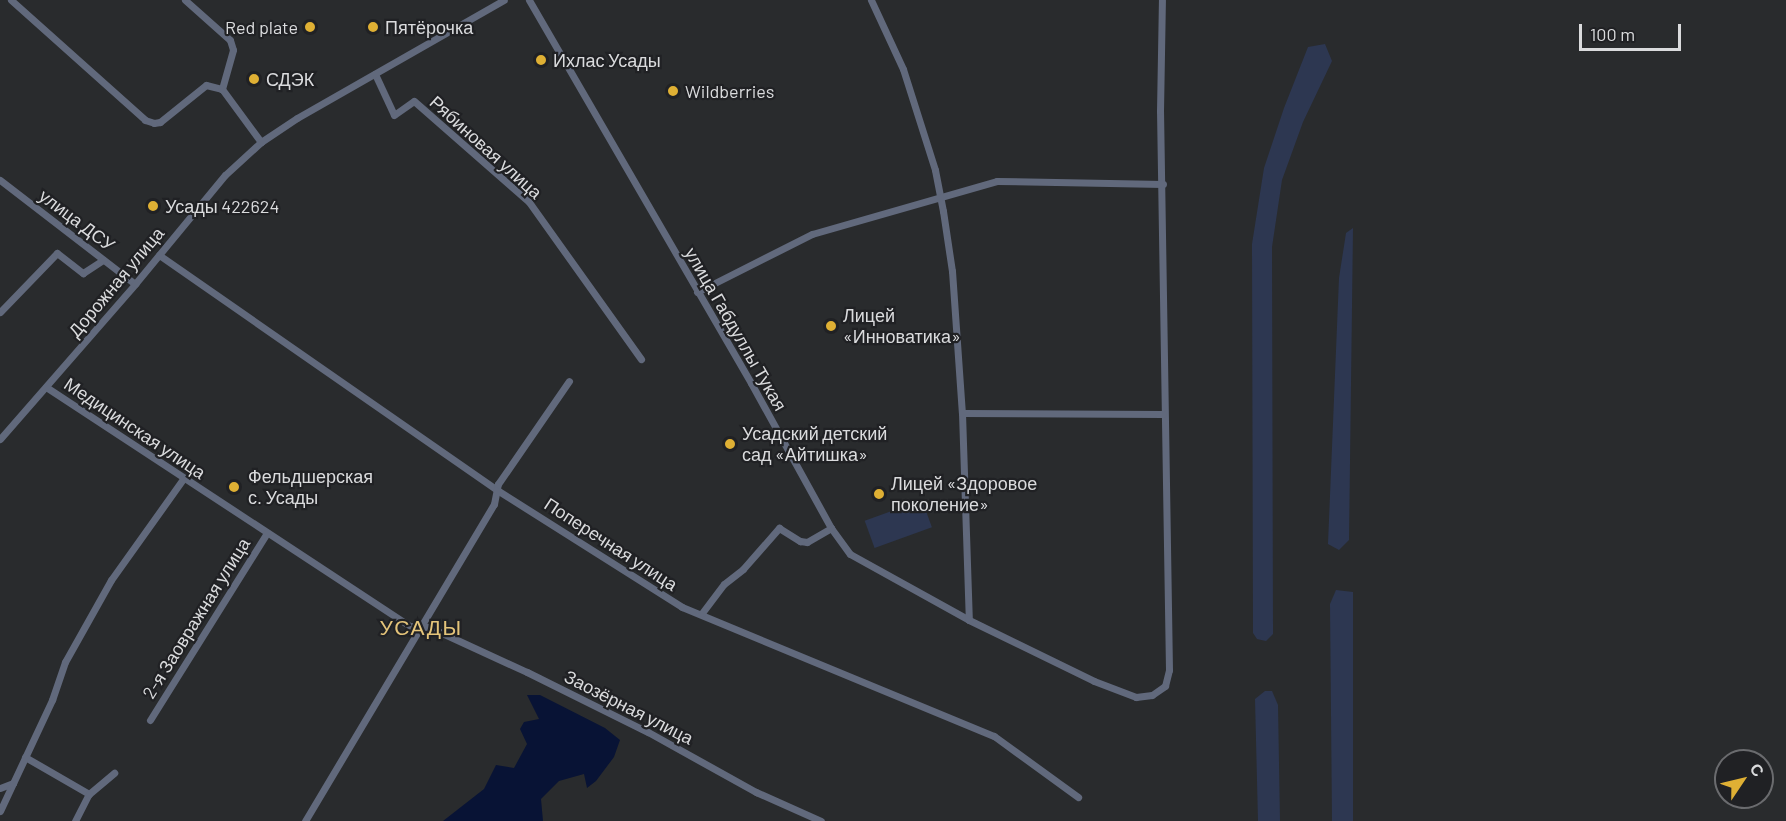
<!DOCTYPE html>
<meta charset="utf-8">
<style>
body{margin:0}
#map{position:relative;width:1786px;height:821px;overflow:hidden;background:#292b2d;font-family:Barlow,sans-serif}
div>[style]{position:absolute}
.green>*{inset:0;background:#2d3751;transform-origin:0 0}
.water>*{inset:0;background:#081335}
.minor>*{height:7px;margin:-3.5px;padding:0 3.5px;transform-origin:3.5px;border-radius:3.5px;background:#61697c}
.dots>*{width:16px;height:16px;translate:-50% -50%;box-sizing:border-box;border:3px solid #202124;border-radius:50%}
span{translate:-50% -50%;white-space:nowrap;text-align:center;line-height:1.15;-webkit-text-stroke:4.5px #202124;paint-order:stroke}
.poi-label{font-size:18px;color:#dadbdd}
.right{translate:-100% -50%;text-align:right}
.left{translate:0 -50%;text-align:left}
.street-label{font-size:18px;color:#dadbdd}
.quarter-label{font-size:21px;color:#e4c47a;letter-spacing:1.5px}
.north{position:absolute;left:1714px;top:749px;width:60px;height:60px;box-sizing:border-box;background:#202124;border:2px solid #6a6b6e;border-radius:50%;rotate:55deg;font-size:16px;font-weight:700;line-height:24px;text-align:center;color:#dadbdd}
.north::after{content:'';display:block;margin:auto;width:21px;height:27px;background:#dfb034;clip-path:polygon(50% 0,100% 100%,50% 72%,0 100%)}
.scale{position:absolute;left:1579px;top:24px;width:102px;height:27px;box-sizing:border-box;border:3px solid #dadbdd;border-top:0;padding-left:8px;font-size:18px;line-height:21px;white-space:nowrap;color:#dadbdd;-webkit-text-stroke:4px #202124;paint-order:stroke}
</style>
<div id="map">
<div class="green">
<i style="clip-path:polygon(1325px 44px,1332px 61px,1303px 122px,1282px 180px,1272px 247px,1273px 634px,1266px 641px,1257px 639px,1253px 633px,1252px 244px,1264px 168px,1284px 108px,1308px 47px)"></i>
<i style="clip-path:polygon(1353px 228px,1349px 540px,1339px 550px,1328px 544px,1339px 278px,1346px 233px)"></i>
<i style="left:922px;top:500px;width:29px;height:61px;rotate:70deg"></i>
<i style="clip-path:polygon(1336px 590px,1353px 592px,1353px 821px,1332px 821px,1330px 604px)"></i>
<i style="clip-path:polygon(1265px 691px,1272px 691px,1278px 705px,1280px 821px,1258px 821px,1255px 699px)"></i>
</div>
<div class="water">
<i style="clip-path:polygon(527px 695px,540px 695px,605px 728px,620px 740px,614px 757px,596px 781px,587px 788px,584px 774px,559px 781px,541px 799px,543px 821px,443px 821px,484px 789px,496px 765px,514px 768px,527px 744px,520px 729px,524px 722px,539px 719px)"></i>
</div>
<div class="minor">
<i style="left:11px;top:0;width:180px;rotate:41.8deg"></i>
<i style="left:145px;top:120px;width:9px;rotate:18deg"></i>
<i style="left:154px;top:123px;width:6px;rotate:-9deg"></i>
<i style="left:160px;top:122px;width:59px;rotate:-38.8deg"></i>
<i style="left:206px;top:85px;width:16px;rotate:14deg"></i>
<i style="left:185px;top:0;width:60px;rotate:41.6deg"></i>
<i style="left:230px;top:40px;width:10px;rotate:73deg"></i>
<i style="left:233px;top:50px;width:41px;rotate:105.8deg"></i>
<i style="left:222px;top:89px;width:66px;rotate:53.7deg"></i>
<i style="left:529px;top:0;width:443px;rotate:59.9deg"></i>
<i style="left:751px;top:383px;width:166px;rotate:61.1deg"></i>
<i style="left:831px;top:528px;width:32px;rotate:54deg"></i>
<i style="left:850px;top:554px;width:136px;rotate:29deg"></i>
<i style="left:969px;top:620px;width:139px;rotate:26deg"></i>
<i style="left:1094px;top:681px;width:45px;rotate:20.9deg"></i>
<i style="left:1136px;top:697px;width:16px;rotate:-7deg"></i>
<i style="left:1152px;top:695px;width:16px;rotate:-35deg"></i>
<i style="left:1165px;top:686px;width:16px;rotate:-76deg"></i>
<i style="left:1169px;top:670px;width:559px;rotate:-90.92deg"></i>
<i style="left:1160px;top:111px;width:111px;rotate:-89deg"></i>
<i style="left:871px;top:0;width:76px;rotate:65.1deg"></i>
<i style="left:903px;top:69px;width:106px;rotate:72.4deg"></i>
<i style="left:935px;top:170px;width:42px;rotate:79deg"></i>
<i style="left:943px;top:211px;width:61px;rotate:81.5deg"></i>
<i style="left:952px;top:271px;width:142px;rotate:86deg"></i>
<i style="left:962px;top:413px;width:207px;rotate:88.1deg"></i>
<i style="left:375px;top:74px;width:45px;rotate:65.1deg"></i>
<i style="left:394px;top:115px;width:24px;rotate:-35deg"></i>
<i style="left:414px;top:101px;width:153px;rotate:41.3deg"></i>
<i style="left:529px;top:202px;width:193px;rotate:54.5deg"></i>
<i style="left:0;top:180px;width:170px;rotate:37.6deg"></i>
<i style="left:159px;top:255px;width:412px;rotate:34.8deg"></i>
<i style="left:497px;top:490px;width:219px;rotate:32.3deg"></i>
<i style="left:682px;top:607px;width:338px;rotate:22.5deg"></i>
<i style="left:994px;top:736px;width:104px;rotate:36deg"></i>
<i style="left:697px;top:292px;width:129px;rotate:-26.8deg"></i>
<i style="left:812px;top:234px;width:192px;rotate:-16deg"></i>
<i style="left:997px;top:181px;width:166px;rotate:1deg"></i>
<i style="left:0;top:312px;width:82px;rotate:-46deg"></i>
<i style="left:57px;top:253px;width:33px;rotate:38deg"></i>
<i style="left:83px;top:273px;width:24px;rotate:-33deg"></i>
<i style="left:46px;top:387px;width:435px;rotate:33.3deg"></i>
<i style="left:410px;top:626px;width:19px;rotate:3deg"></i>
<i style="left:429px;top:627px;width:108px;rotate:24.7deg"></i>
<i style="left:527px;top:672px;width:135px;rotate:26.4deg"></i>
<i style="left:648px;top:732px;width:124px;rotate:29.1deg"></i>
<i style="left:756px;top:792px;width:71px;rotate:24deg"></i>
<i style="left:962px;top:413px;width:201px;rotate:0.3deg"></i>
<i style="left:0;top:439px;width:206px;rotate:-48.9deg"></i>
<i style="left:135px;top:284px;width:141px;rotate:-50.5deg"></i>
<i style="left:225px;top:175px;width:49px;rotate:-42.5deg"></i>
<i style="left:261px;top:142px;width:43px;rotate:-33.7deg"></i>
<i style="left:297px;top:118px;width:238px;rotate:-29.7deg"></i>
<i style="left:702px;top:613px;width:36px;rotate:-53deg"></i>
<i style="left:724px;top:584px;width:24px;rotate:-38deg"></i>
<i style="left:743px;top:569px;width:55px;rotate:-48.7deg"></i>
<i style="left:779px;top:528px;width:25px;rotate:32deg"></i>
<i style="left:800px;top:541px;width:7px;rotate:8deg"></i>
<i style="left:807px;top:542px;width:28px;rotate:-30deg"></i>
<i style="left:150px;top:720px;width:221px;rotate:-58deg"></i>
<i style="left:25px;top:757px;width:74px;rotate:30deg"></i>
<i style="left:0;top:788px;width:14px;rotate:-21deg"></i>
<i style="left:0;top:811px;width:123px;rotate:-64.9deg"></i>
<i style="left:52px;top:700px;width:40px;rotate:-71.1deg"></i>
<i style="left:65px;top:662px;width:94px;rotate:-60.7deg"></i>
<i style="left:111px;top:580px;width:124px;rotate:-54.5deg"></i>
<i style="left:75px;top:821px;width:30px;rotate:-63deg"></i>
<i style="left:89px;top:794px;width:33px;rotate:-40deg"></i>
<i style="left:305px;top:821px;width:369px;rotate:-59.2deg"></i>
<i style="left:494px;top:504px;width:20px;rotate:-79deg"></i>
<i style="left:498px;top:484px;width:125px;rotate:-55.4deg"></i>
</div>
<div class="dots">
<i style="left:310px;top:27px;background:#dfb034"></i>
<i style="left:373px;top:27px;background:#dfb034"></i>
<i style="left:541px;top:60px;background:#dfb034"></i>
<i style="left:254px;top:79px;background:#dfb034"></i>
<i style="left:673px;top:91px;background:#dfb034"></i>
<i style="left:153px;top:206px;background:#dfb034"></i>
<i style="left:831px;top:326px;background:#dfb034"></i>
<i style="left:730px;top:444px;background:#dfb034"></i>
<i style="left:234px;top:487px;background:#dfb034"></i>
<i style="left:879px;top:494px;background:#dfb034"></i>
</div>
<div class="poi-label">
<span class="right" style="left:298px;top:27px">Red plate</span>
<span class="left" style="left:385px;top:27px">Пятёрочка</span>
<span class="left" style="left:553px;top:60px">Ихлас Усады</span>
<span class="left" style="left:266px;top:79px">СДЭК</span>
<span class="left" style="left:685px;top:91px">Wildberries</span>
<span class="left" style="left:165px;top:206px">Усады 422624</span>
<span class="left" style="left:843px;top:326px">Лицей<br>«Инноватика»</span>
<span class="left" style="left:742px;top:444px">Усадский детский<br>сад «Айтишка»</span>
<span class="left" style="left:248px;top:487px">Фельдшерская<br>с. Усады</span>
<span class="left" style="left:891px;top:494px">Лицей «Здоровое<br>поколение»</span>
</div>
<div class="street-label">
<span style="left:486px;top:147px;rotate:42deg">Рябиновая улица</span>
<span style="left:77px;top:220px;rotate:37deg">улица ДСУ</span>
<span style="left:116px;top:282px;rotate:-50deg">Дорожная улица</span>
<span style="left:736px;top:329px;rotate:60deg">улица Габдуллы Тукая</span>
<span style="left:135px;top:428px;rotate:34deg">Медицинская улица</span>
<span style="left:611px;top:544px;rotate:33deg">Поперечная улица</span>
<span style="left:196px;top:618px;rotate:-58deg">2-я Заовражная улица</span>
<span style="left:629px;top:707px;rotate:27deg">Заозёрная улица</span>
</div>
<div class="quarter-label">
<span style="left:421px;top:627px">УСАДЫ</span>
</div>
<div class="north">С</div>
<div class="scale">100 m</div>
</div>
